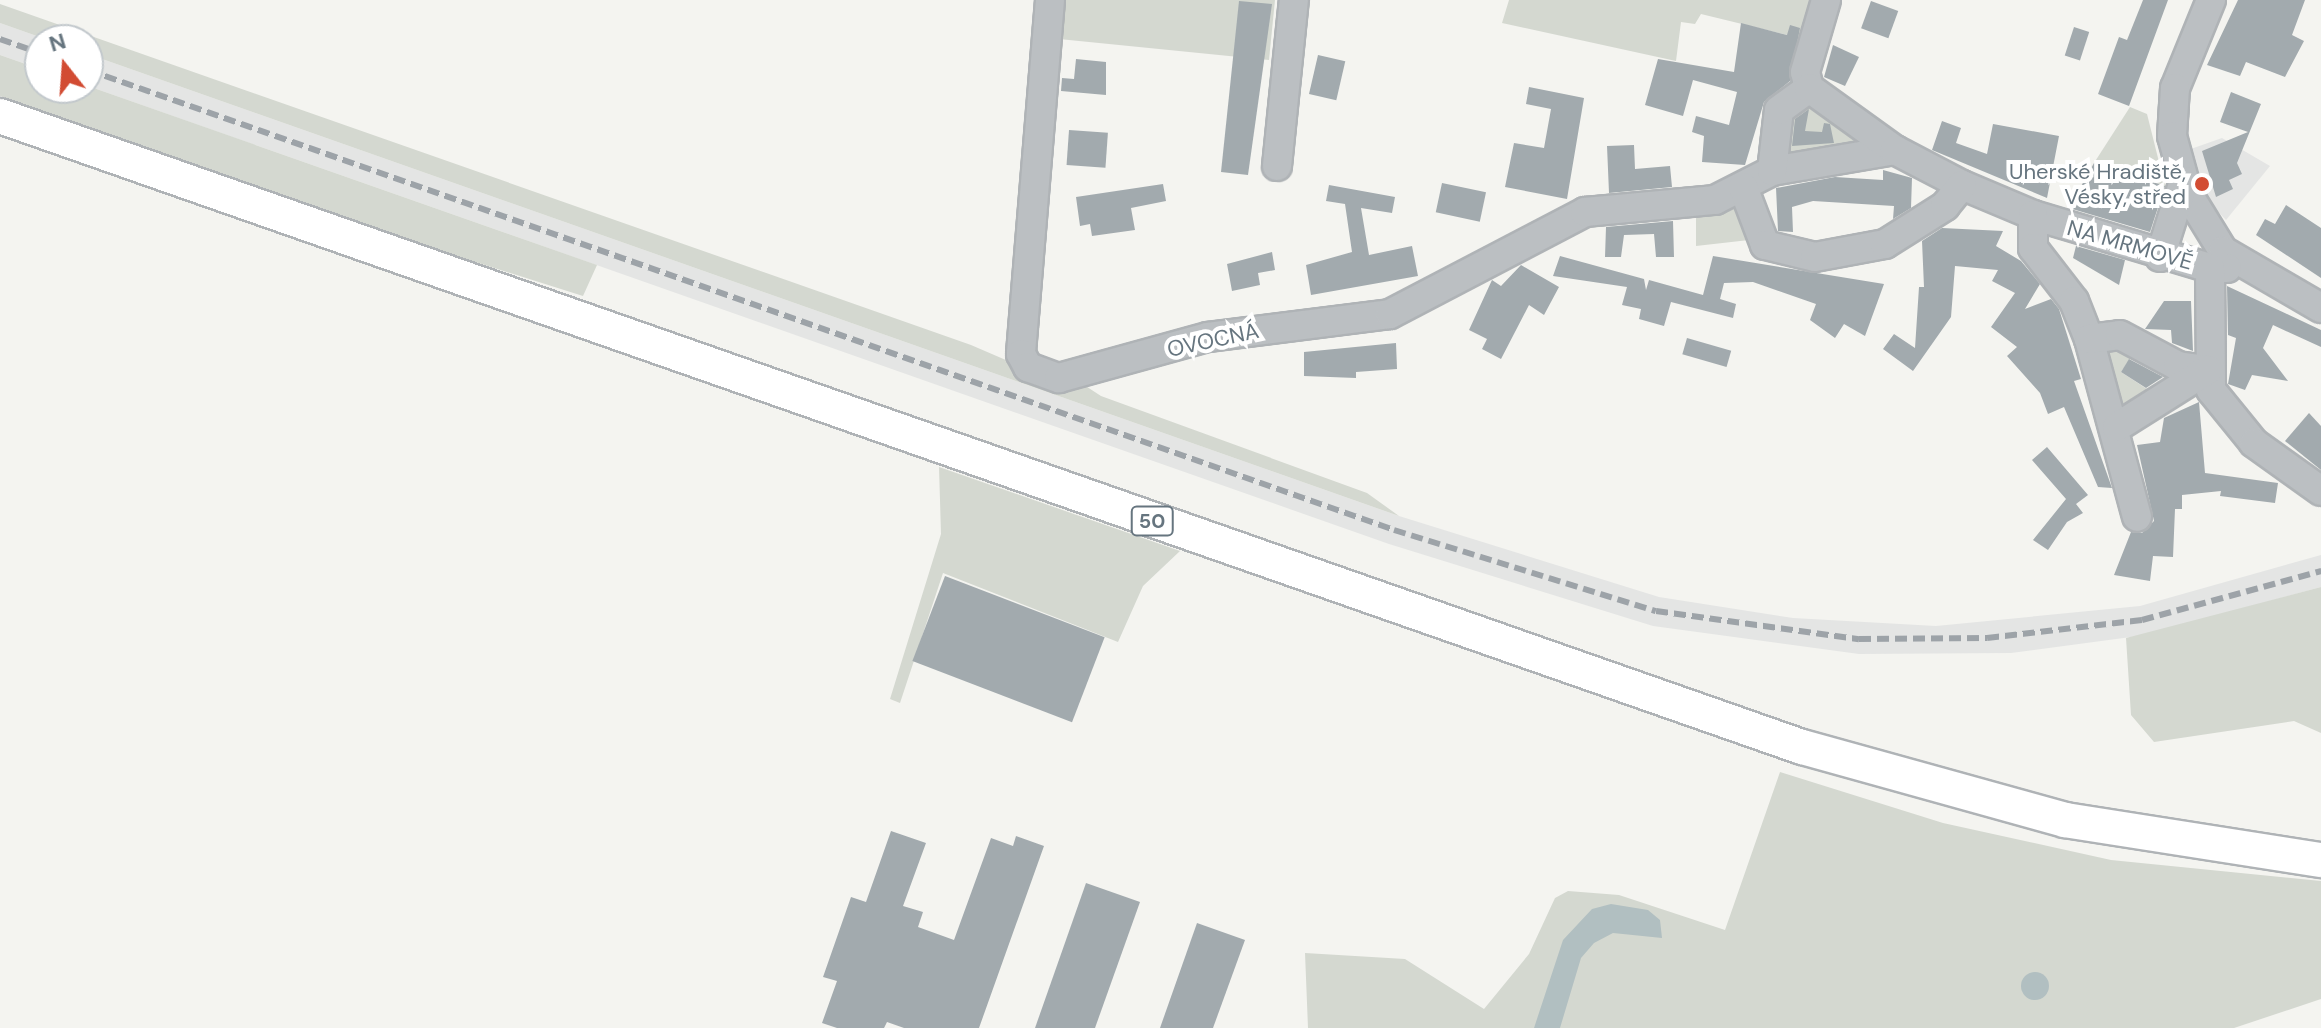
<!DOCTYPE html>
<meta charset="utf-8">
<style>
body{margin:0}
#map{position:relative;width:2321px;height:1028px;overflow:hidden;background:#f4f4f0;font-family:"DM Sans",sans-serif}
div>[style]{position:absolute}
.built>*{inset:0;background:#e4e5e4}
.green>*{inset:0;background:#d4d8d0}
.water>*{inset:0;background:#b1bfc1}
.round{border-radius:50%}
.building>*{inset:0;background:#a2aaae;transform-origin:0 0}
.roads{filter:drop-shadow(2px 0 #afb3b6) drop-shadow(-2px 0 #afb3b6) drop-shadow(0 2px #afb3b6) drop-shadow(0 -2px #afb3b6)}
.minor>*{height:28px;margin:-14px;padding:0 14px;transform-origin:14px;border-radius:14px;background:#bbbfc2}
.major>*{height:34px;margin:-17px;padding:0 17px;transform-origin:17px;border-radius:17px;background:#fff}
.rail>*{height:6px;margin-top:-3px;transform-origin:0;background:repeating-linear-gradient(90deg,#9da3a8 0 12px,transparent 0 18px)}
.dots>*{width:22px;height:22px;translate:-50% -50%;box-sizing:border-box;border:4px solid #fff;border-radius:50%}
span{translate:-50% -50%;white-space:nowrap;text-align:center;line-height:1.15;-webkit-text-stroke:8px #fff;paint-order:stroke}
.shield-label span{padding:2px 6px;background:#fff;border:2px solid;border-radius:6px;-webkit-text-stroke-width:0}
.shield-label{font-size:20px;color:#66757f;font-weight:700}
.poi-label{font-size:22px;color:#66757f}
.right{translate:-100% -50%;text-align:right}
.street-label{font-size:22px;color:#66757f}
.north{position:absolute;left:24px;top:24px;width:80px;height:80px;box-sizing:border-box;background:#fff;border:2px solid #c2c8cc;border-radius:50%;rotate:343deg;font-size:22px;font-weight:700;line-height:32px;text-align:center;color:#66757f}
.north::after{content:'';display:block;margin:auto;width:28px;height:36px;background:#d24c33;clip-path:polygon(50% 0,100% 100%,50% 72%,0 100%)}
</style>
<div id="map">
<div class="built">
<i style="clip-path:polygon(0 23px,48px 40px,40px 40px,40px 69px,0 55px)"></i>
<i style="clip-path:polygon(88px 54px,1399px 516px,1659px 597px,1793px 618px,1936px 626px,2140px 606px,2321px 555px,2321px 587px,2146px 635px,2011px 653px,1859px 654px,1653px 626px,1389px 544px,88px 86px)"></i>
<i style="clip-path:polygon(2222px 138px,2270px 166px,2226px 220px,2207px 200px,2188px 150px)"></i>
</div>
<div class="green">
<i style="clip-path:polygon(1061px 0,1275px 0,1269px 60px,1059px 39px)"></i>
<i style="clip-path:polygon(1509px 0,1814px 0,1804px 39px,1701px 14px,1695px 24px,1681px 22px,1676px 61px,1502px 23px)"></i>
<i style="clip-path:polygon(0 4px,971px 345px,1069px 387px,1081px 383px,1101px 396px,1367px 493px,1399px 516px,88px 54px,88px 40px,48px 40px,0 23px)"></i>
<i style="clip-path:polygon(0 55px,40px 69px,40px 88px,88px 86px,597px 265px,583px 296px,415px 243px,0 96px)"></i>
<i style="clip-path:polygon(1809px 99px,1872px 143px,1788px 159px,1786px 110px)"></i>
<i style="clip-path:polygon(2130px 107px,2147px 114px,2165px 186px,2094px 163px)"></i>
<i style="clip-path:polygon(1741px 203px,1749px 240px,1696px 246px,1696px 217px)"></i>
<i style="clip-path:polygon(2111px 342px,2122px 342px,2177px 376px,2159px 389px,2170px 373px,2135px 351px,2121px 372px,2156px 395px,2124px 413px,2101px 359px)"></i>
<i style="clip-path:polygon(939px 467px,1180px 551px,1143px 586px,1118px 642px,943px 573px,900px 703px,890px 699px,941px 534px)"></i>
<i style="clip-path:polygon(2321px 587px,2321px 733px,2294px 721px,2154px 742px,2131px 715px,2126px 638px)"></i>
<i style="clip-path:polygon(1780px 772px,1943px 823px,2111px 860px,2321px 881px,2321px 999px,2234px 1028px,1308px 1028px,1305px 953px,1405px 959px,1484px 1009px,1529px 954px,1555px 898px,1568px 891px,1619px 895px,1725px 930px)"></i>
</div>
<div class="water">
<i style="clip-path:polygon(1611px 904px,1648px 910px,1660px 920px,1662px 938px,1613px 933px,1594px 943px,1581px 958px,1560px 1028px,1534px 1028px,1563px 940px,1592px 909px)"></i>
<i class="round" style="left:2021px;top:972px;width:28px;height:28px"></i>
</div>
<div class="building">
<i style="clip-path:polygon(2143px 0,2168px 0,2129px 106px,2098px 94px,2119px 37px,2127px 40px)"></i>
<i style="clip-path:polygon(2238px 0,2305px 0,2292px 35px,2304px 41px,2285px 77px,2246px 62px,2240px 76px,2207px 65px)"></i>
<i style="clip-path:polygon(1239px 1px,1272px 4px,1248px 175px,1221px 172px)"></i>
<i style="left:1871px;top:1px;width:29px;height:29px;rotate:20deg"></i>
<i style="clip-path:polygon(1741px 23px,1787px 35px,1790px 25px,1800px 28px,1790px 81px,1764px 102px,1745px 165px,1702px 162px,1704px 136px,1692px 132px,1696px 116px,1729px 125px,1737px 92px,1693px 80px,1683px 116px,1645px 105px,1658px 59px,1734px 72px)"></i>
<i style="left:2074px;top:27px;width:16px;height:30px;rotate:18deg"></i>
<i style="clip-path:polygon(1833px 45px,1859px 57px,1845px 86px,1824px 77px)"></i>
<i style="left:1318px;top:55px;width:28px;height:40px;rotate:13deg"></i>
<i style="clip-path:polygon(1076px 59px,1106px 62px,1106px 95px,1061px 91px,1062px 78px,1074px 79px)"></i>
<i style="clip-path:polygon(1529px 87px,1584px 98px,1567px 199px,1505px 187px,1514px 143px,1544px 148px,1551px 109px,1526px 104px)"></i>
<i style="clip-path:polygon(2231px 92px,2261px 104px,2237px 163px,2242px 174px,2229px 180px,2233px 189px,2216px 197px,2202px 151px,2248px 132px,2220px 122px)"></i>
<i style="clip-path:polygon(1809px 109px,1805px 131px,1822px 132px,1824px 123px,1830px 124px,1834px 143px,1792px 146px,1795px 119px)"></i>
<i style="clip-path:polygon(1942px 121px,1961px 128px,1956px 143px,1987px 154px,1993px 124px,2059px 136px,2047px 198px,1932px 150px)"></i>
<i style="left:1069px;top:130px;width:39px;height:35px;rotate:4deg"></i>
<i style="clip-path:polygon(1634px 145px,1635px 169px,1670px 166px,1672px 187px,1609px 193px,1607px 146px)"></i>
<i style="clip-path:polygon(2094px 163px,2165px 186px,2150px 232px,2069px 208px)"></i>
<i style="clip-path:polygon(1883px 170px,1912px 178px,1911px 208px,1893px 219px,1894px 206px,1813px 201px,1792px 207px,1793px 232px,1778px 231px,1776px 188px,1835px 177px,1883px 180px)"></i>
<i style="left:1442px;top:183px;width:45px;height:30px;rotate:12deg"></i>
<i style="clip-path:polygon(1163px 184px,1166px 201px,1131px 208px,1135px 230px,1092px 236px,1090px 224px,1080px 226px,1076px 197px)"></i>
<i style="clip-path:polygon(1329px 185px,1395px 197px,1392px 213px,1361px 208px,1369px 255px,1412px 246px,1418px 276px,1311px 295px,1306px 265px,1352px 252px,1345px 204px,1326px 201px)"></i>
<i style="clip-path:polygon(2286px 205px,2321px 228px,2321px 278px,2256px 235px,2265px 219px,2275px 224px)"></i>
<i style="clip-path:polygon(1673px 221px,1674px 257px,1656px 257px,1654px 234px,1624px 235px,1621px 257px,1605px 257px,1606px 227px)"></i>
<i style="clip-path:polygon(1942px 228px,2003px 231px,1996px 246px,2021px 261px,2040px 284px,2025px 309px,2051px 299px,2059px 309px,2081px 379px,2074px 381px,2112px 488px,2098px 487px,2064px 407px,2048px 414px,2040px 393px,2007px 356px,2017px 347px,1991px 327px,2015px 293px,1992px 281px,1998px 270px,1955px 266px,1951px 317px,1913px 371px,1883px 349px,1894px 334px,1915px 348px,1919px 287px,1924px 287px,1922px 241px)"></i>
<i style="clip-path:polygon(2076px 246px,2125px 260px,2119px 285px,2073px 258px)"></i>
<i style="clip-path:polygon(1272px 252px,1275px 270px,1258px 273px,1260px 285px,1232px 291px,1227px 264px)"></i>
<i style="clip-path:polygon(1560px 256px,1644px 279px,1646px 290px,1649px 280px,1703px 295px,1713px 256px,1884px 284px,1865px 336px,1844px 324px,1835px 338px,1810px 320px,1816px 304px,1753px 282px,1724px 283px,1720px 299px,1736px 304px,1733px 318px,1671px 302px,1664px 326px,1639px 319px,1641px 309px,1622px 305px,1627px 287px,1553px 276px)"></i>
<i style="clip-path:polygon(1521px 265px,1559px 287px,1544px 315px,1529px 305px,1501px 359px,1482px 349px,1487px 339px,1469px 330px,1492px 280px,1501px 286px)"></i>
<i style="clip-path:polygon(2227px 286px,2321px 330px,2321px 347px,2273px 325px,2263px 348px,2288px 381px,2252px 375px,2245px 390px,2228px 384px,2236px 338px,2228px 335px)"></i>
<i style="clip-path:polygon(2164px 301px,2191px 301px,2193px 351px,2172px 343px,2171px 330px,2145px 329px)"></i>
<i style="left:1687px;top:338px;width:46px;height:17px;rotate:16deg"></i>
<i style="clip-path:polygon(1396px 343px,1397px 369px,1356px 372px,1356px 378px,1304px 376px,1304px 352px)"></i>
<i style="clip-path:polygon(2129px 359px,2163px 377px,2146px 388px,2121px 372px)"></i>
<i style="clip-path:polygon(2199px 402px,2205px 473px,2278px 483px,2275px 503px,2220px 496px,2221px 491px,2182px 495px,2182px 509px,2175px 509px,2173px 557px,2153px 556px,2150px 581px,2114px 575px,2131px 532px,2142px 533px,2154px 521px,2137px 445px,2160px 442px,2164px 418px)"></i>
<i style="clip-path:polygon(2309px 413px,2321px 426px,2321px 470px,2285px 441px)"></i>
<i style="clip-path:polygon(2047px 447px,2088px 495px,2076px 504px,2083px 513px,2067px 522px,2048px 550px,2033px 540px,2066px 499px,2032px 460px)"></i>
<i style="left:945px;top:576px;width:171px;height:91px;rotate:21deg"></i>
<i style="clip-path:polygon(891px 831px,926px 843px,903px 906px,923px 912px,918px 927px,954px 940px,991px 838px,1013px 846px,1016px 836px,1044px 846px,979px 1028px,904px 1028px,887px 1022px,884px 1028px,837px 1028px,822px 1023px,837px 981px,823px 977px,851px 897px,866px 902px)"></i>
<i style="clip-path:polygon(1086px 883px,1140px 902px,1095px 1028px,1035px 1028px)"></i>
<i style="clip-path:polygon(1197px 923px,1245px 940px,1213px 1028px,1160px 1028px)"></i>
</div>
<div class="roads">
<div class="minor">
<i style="left:1050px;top:0;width:355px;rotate:94.7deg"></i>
<i style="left:1021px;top:354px;width:15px;rotate:62deg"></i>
<i style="left:1028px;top:367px;width:33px;rotate:20deg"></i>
<i style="left:1059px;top:378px;width:155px;rotate:-15.4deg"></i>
<i style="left:1208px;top:337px;width:183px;rotate:-7.2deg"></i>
<i style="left:1390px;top:314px;width:220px;rotate:-27.6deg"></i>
<i style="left:1585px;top:212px;width:131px;rotate:-5.3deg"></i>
<i style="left:1715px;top:200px;width:64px;rotate:-27deg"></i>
<i style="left:1772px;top:171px;width:125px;rotate:-9.7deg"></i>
<i style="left:2211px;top:0;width:95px;rotate:112.2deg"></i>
<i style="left:2175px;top:88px;width:48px;rotate:93.6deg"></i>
<i style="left:2172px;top:136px;width:60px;rotate:74.6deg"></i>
<i style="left:2188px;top:194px;width:67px;rotate:58.4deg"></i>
<i style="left:2223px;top:251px;width:113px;rotate:30.2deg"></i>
<i style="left:1809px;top:88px;width:16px;rotate:-104deg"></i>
<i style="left:1805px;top:72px;width:75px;rotate:-73.7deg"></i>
<i style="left:1277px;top:166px;width:167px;rotate:-84.2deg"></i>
<i style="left:1772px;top:171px;width:61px;rotate:-83.5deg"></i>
<i style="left:1779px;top:110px;width:37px;rotate:-36deg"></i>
<i style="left:1809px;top:88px;width:106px;rotate:35.8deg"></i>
<i style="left:1895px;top:150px;width:76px;rotate:27.6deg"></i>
<i style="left:1962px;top:185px;width:77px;rotate:22.9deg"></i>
<i style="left:2033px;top:215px;width:185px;rotate:16.7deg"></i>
<i style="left:1743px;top:187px;width:62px;rotate:69.2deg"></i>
<i style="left:1765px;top:245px;width:51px;rotate:13.5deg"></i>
<i style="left:1815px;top:257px;width:71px;rotate:-10.5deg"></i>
<i style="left:1885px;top:244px;width:71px;rotate:-32.3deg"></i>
<i style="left:1945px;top:206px;width:27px;rotate:-51deg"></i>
<i style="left:2033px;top:215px;width:33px;rotate:90deg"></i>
<i style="left:2033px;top:248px;width:67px;rotate:52.3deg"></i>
<i style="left:2074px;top:301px;width:41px;rotate:68.5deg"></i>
<i style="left:2089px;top:339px;width:184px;rotate:74.9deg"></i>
<i style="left:2160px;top:257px;width:80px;rotate:-72.5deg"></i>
<i style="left:2227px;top:268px;width:17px;rotate:180deg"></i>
<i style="left:2210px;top:268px;width:122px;rotate:89.5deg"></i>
<i style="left:2211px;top:390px;width:68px;rotate:50.9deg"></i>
<i style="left:2254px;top:443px;width:82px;rotate:35.6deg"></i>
<i style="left:2089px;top:339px;width:31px;rotate:-7deg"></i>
<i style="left:2120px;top:335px;width:66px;rotate:28.1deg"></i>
<i style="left:2178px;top:366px;width:29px;rotate:8deg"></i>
<i style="left:2117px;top:427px;width:107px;rotate:-32.3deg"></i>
</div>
<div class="major">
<i style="left:0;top:116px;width:1909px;rotate:19.3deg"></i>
<i style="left:1802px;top:747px;width:273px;rotate:15.5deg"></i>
<i style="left:2065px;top:820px;width:259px;rotate:8.9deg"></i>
</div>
</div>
<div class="rail">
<i style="left:0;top:39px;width:42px;rotate:19.3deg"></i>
<i style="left:88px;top:70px;width:1385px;rotate:19.4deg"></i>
<i style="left:1394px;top:530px;width:274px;rotate:17.2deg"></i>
<i style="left:1656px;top:611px;width:205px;rotate:7.9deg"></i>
<i style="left:1859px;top:639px;width:128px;rotate:-0.4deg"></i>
<i style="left:1987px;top:638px;width:156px;rotate:-6.6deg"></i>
<i style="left:2142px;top:620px;width:186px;rotate:-15.3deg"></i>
</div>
<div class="dots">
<i style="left:2202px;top:184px;background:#d24c33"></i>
</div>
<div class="shield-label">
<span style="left:1152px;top:521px">50</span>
</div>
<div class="poi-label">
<span class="right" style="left:2186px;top:184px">Uherské Hradiště,<br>Vésky, střed</span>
</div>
<div class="street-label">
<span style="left:2130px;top:245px;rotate:16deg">NA MRMOVĚ</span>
<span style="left:1213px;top:340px;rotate:-12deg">OVOCNÁ</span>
</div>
<div class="north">N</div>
</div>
